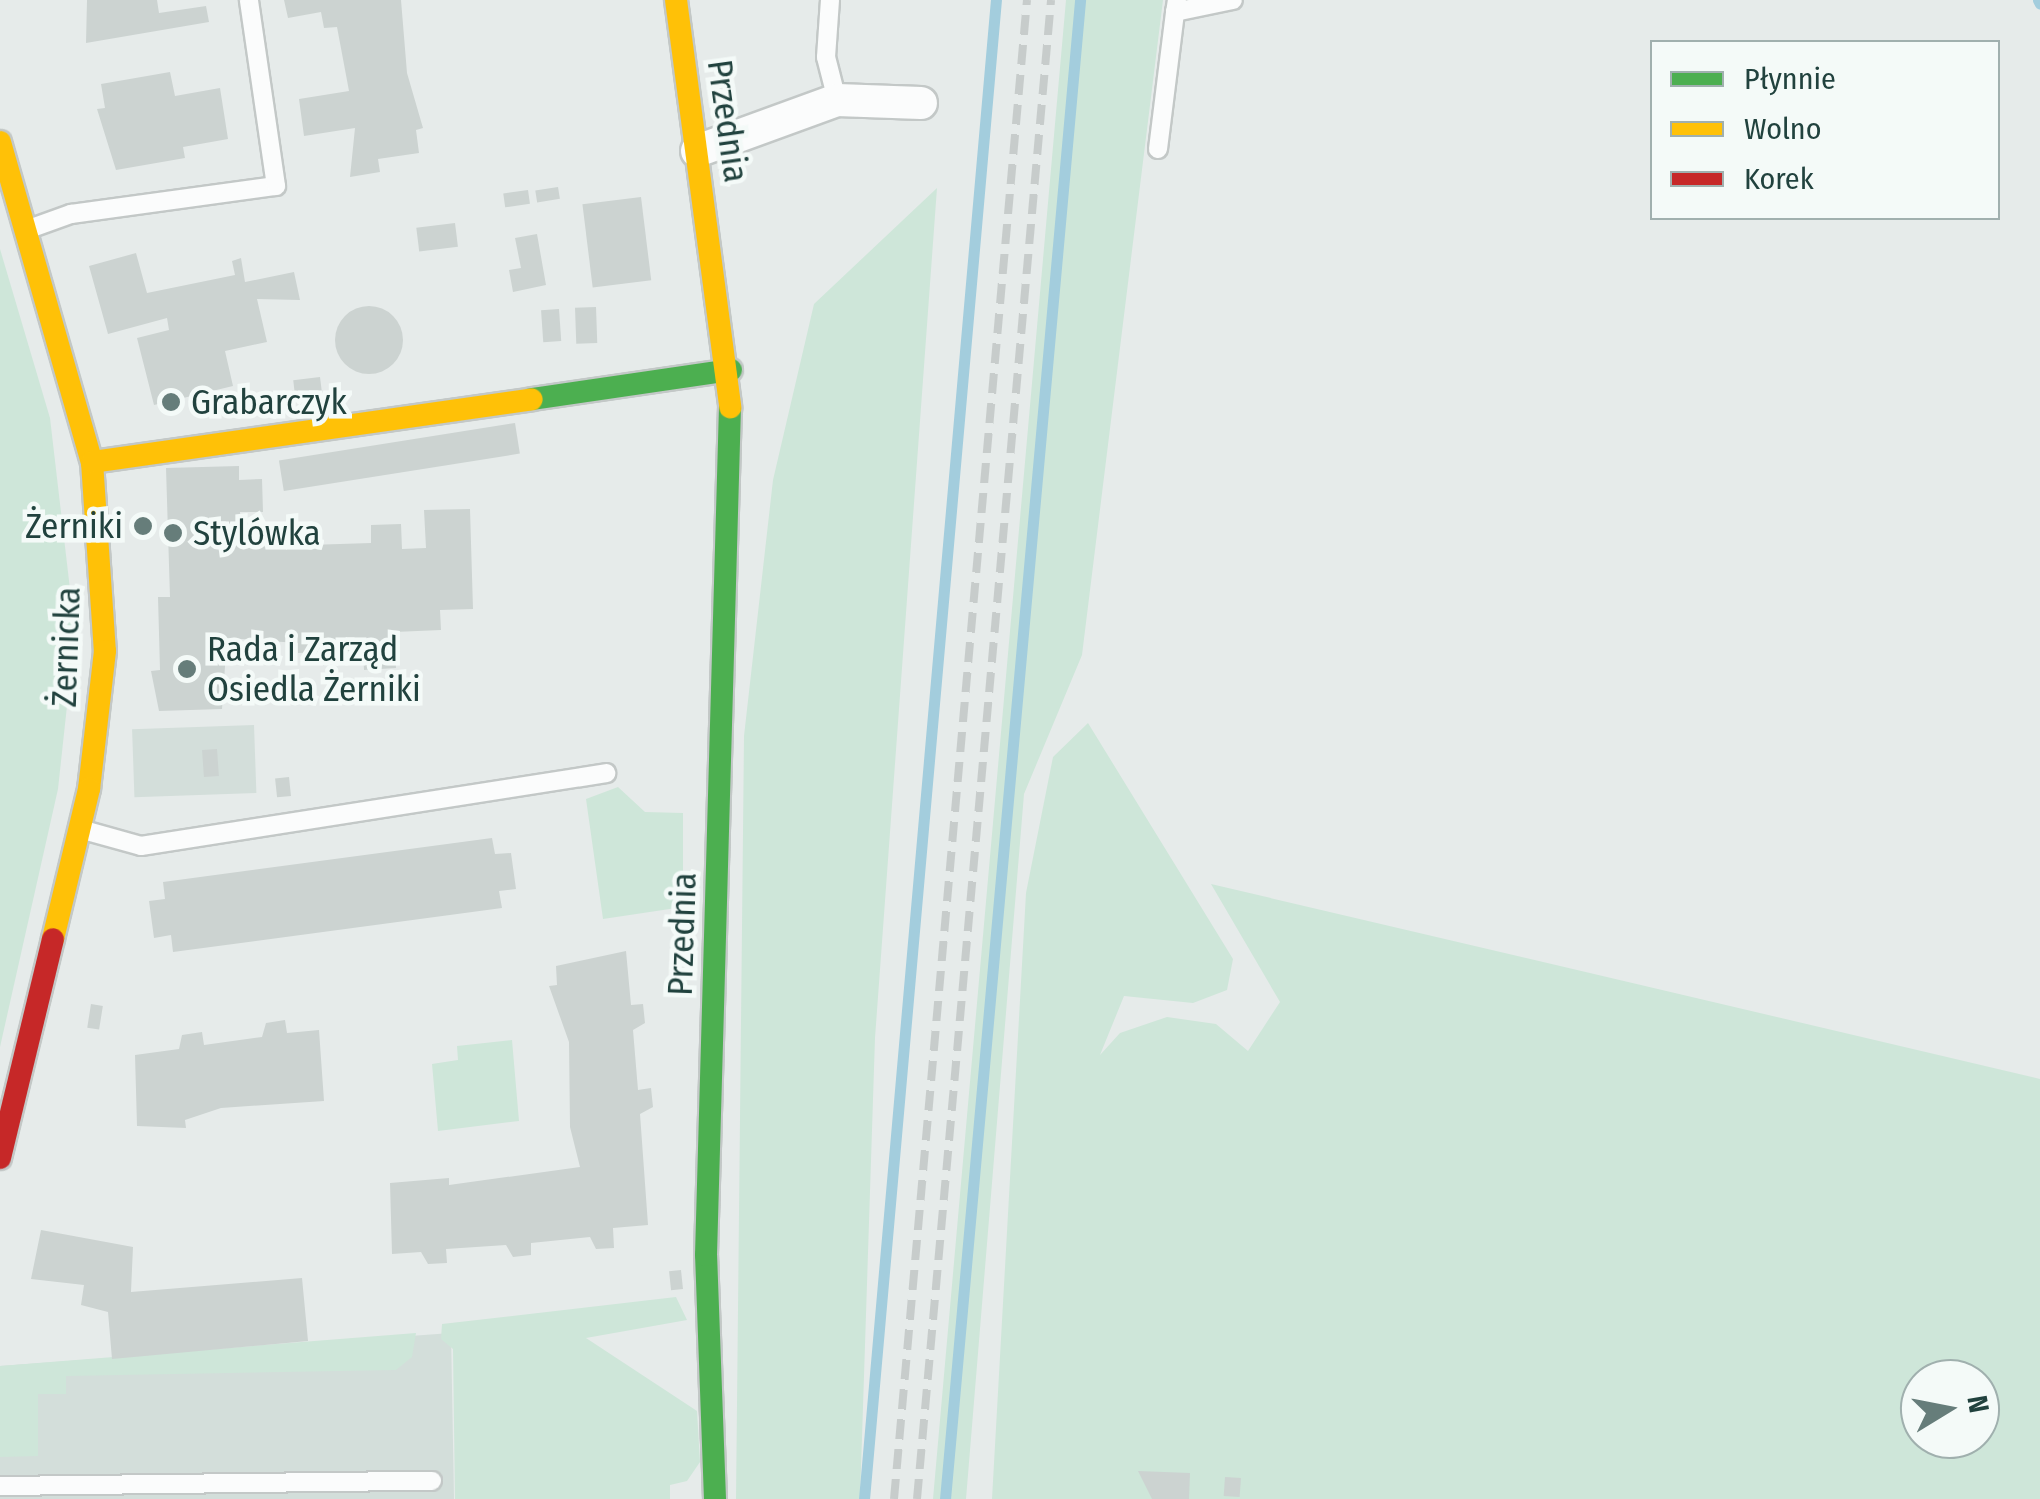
<!DOCTYPE html>
<meta charset="utf-8">
<style>
body{margin:0}
#map{position:relative;width:2040px;height:1499px;overflow:hidden;background:#e6ebea;font-family:"Fira Sans Condensed",sans-serif}
div>[style]{position:absolute}
.built>*{inset:0;background:#d3deda;transform-origin:0 0}
.green>*{inset:0;background:#cee6d9}
.stream>*{height:11px;margin:-5.5px;padding:0 5.5px;transform-origin:5.5px;border-radius:5.5px;background:#a3cddd}
.building>*{inset:0;background:#ccd3d1;transform-origin:0 0}
.round{border-radius:50%}
.roads{filter:drop-shadow(2px 0 #c3c8c7) drop-shadow(-2px 0 #c3c8c7) drop-shadow(0 2px #c3c8c7) drop-shadow(0 -2px #c3c8c7)}
.lane>*{height:18px;margin:-9px;padding:0 9px;transform-origin:9px;border-radius:9px;background:#fbfcfc}
.street>*{height:32px;margin:-16px;padding:0 16px;transform-origin:16px;border-radius:16px;background:#fbfcfc}
.fast>*{height:22px;margin:-11px;padding:0 11px;transform-origin:11px;border-radius:11px;background:#4caf50}
.slow>*{height:22px;margin:-11px;padding:0 11px;transform-origin:11px;border-radius:11px;background:#ffc107}
.jam>*{height:22px;margin:-11px;padding:0 11px;transform-origin:11px;border-radius:11px;background:#c62828}
.rail>*{height:8px;margin-top:-4px;transform-origin:0;background:repeating-linear-gradient(90deg,#c7cccb 0 20px,transparent 0 30px)}
.dots>*{width:28px;height:28px;translate:-50% -50%;box-sizing:border-box;border:5px solid #f4faf8;border-radius:50%}
span{translate:-50% -50%;white-space:nowrap;text-align:center;line-height:1.15;-webkit-text-stroke:9px #f4faf8;paint-order:stroke}
.street-label{font-size:35px;color:#21423e}
.poi-label{font-size:35px;color:#21423e}
.left{translate:0 -50%;text-align:left}
.right{translate:-100% -50%;text-align:right}
.legend{position:absolute;left:1650px;top:40px;width:350px;height:180px;box-sizing:border-box;background:#f4faf8;border:2px solid #a0b0ae;margin:0;padding:12px 18px;list-style:none;font-size:30px;color:#21423e}
.legend li{display:flex;align-items:center;gap:20px;height:50px}
.legend b{width:50px;border:2px solid #a0b0ae}
.north{position:absolute;left:1900px;top:1359px;width:100px;height:100px;box-sizing:border-box;background:#f4faf8;border:2px solid #a0b0ae;border-radius:50%;rotate:80deg;font-size:28px;font-weight:700;line-height:40px;text-align:center;color:#21423e}
.north::after{content:'';display:block;margin:auto;width:35px;height:45px;background:#667d7a;clip-path:polygon(50% 0,100% 100%,50% 72%,0 100%)}
</style>
<div id="map">
<div class="built">
<i style="left:254px;top:725px;width:68px;height:122px;rotate:88deg"></i>
<i style="clip-path:polygon(451px 1333px,454px 1499px,0 1499px,0 1366px)"></i>
</div>
<div class="green">
<i style="clip-path:polygon(1066px 0,1163px 0,1082px 655px,1024px 794px,966px 1499px,933px 1499px)"></i>
<i style="clip-path:polygon(937px 188px,875px 1038px,860px 1499px,736px 1499px,744px 736px,773px 480px,814px 304px)"></i>
<i style="clip-path:polygon(0 249px,50px 418px,75px 632px,58px 789px,0 1047px)"></i>
<i style="clip-path:polygon(evenodd,1088px 723px,1233px 959px,1227px 990px,1193px 1003px,1124px 996px,1100px 1055px,1120px 1033px,1167px 1017px,1216px 1024px,1248px 1051px,1280px 1002px,1211px 884px,2040px 1079px,2040px 1499px,992px 1499px,1026px 893px,1053px 757px,1088px 723px,1920px 1379px,1980px 1379px,1980px 1439px,1920px 1439px,1920px 1379px)"></i>
<i style="clip-path:polygon(618px 787px,645px 812px,683px 813px,683px 907px,603px 919px,586px 799px)"></i>
<i style="clip-path:polygon(512px 1040px,519px 1121px,438px 1131px,432px 1064px,458px 1060px,457px 1046px)"></i>
<i style="clip-path:polygon(676px 1297px,687px 1320px,586px 1338px,697px 1411px,700px 1462px,687px 1481px,670px 1485px,670px 1499px,455px 1499px,453px 1349px,441px 1339px,442px 1324px)"></i>
<i style="clip-path:polygon(416px 1333px,412px 1357px,396px 1370px,66px 1376px,66px 1394px,38px 1394px,38px 1456px,0 1457px,0 1366px)"></i>
</div>
<div class="stream">
<i style="left:2038px;top:0;width:4px;rotate:63deg"></i>
<i style="left:864px;top:1499px;width:1505px;rotate:-84.97deg"></i>
<i style="left:945px;top:1499px;width:1505px;rotate:-84.85deg"></i>
</div>
<div class="building">
<i style="clip-path:polygon(87px 0,157px 0,159px 13px,206px 6px,209px 22px,86px 43px)"></i>
<i style="clip-path:polygon(284px 0,401px 0,407px 73px,423px 128px,416px 130px,419px 153px,378px 159px,380px 172px,350px 177px,355px 128px,304px 136px,299px 99px,349px 91px,337px 27px,324px 28px,321px 12px,288px 18px)"></i>
<i style="clip-path:polygon(170px 72px,175px 96px,220px 88px,228px 139px,183px 147px,185px 158px,116px 170px,97px 109px,105px 108px,101px 84px)"></i>
<i style="left:558px;top:187px;width:12px;height:23px;rotate:81deg"></i>
<i style="left:528px;top:190px;width:14px;height:25px;rotate:82deg"></i>
<i style="left:641px;top:197px;width:84px;height:59px;rotate:83deg"></i>
<i style="left:455px;top:223px;width:24px;height:39px;rotate:83deg"></i>
<i style="clip-path:polygon(537px 234px,546px 285px,513px 292px,509px 270px,521px 268px,515px 238px)"></i>
<i style="clip-path:polygon(136px 253px,147px 293px,235px 275px,232px 261px,241px 258px,245px 282px,294px 272px,300px 300px,257px 299px,267px 342px,225px 351px,233px 386px,154px 405px,137px 338px,169px 330px,167px 318px,108px 334px,89px 266px)"></i>
<i class="round" style="left:335px;top:306px;width:68px;height:68px"></i>
<i style="left:596px;top:307px;width:36px;height:21px;rotate:88deg"></i>
<i style="left:559px;top:309px;width:32px;height:18px;rotate:86deg"></i>
<i style="left:320px;top:377px;width:23px;height:27px;rotate:83deg"></i>
<i style="left:515px;top:423px;width:31px;height:239px;rotate:81deg"></i>
<i style="clip-path:polygon(239px 466px,239px 480px,262px 479px,263px 512px,240px 512px,242px 547px,371px 543px,371px 525px,401px 524px,402px 549px,426px 548px,424px 510px,470px 509px,473px 609px,440px 610px,441px 630px,394px 632px,396px 668px,364px 670px,363px 650px,298px 653px,298px 643px,227px 638px,222px 709px,159px 711px,151px 671px,160px 670px,158px 597px,170px 597px,166px 468px)"></i>
<i style="left:217px;top:749px;width:27px;height:15px;rotate:86deg"></i>
<i style="left:289px;top:777px;width:19px;height:14px;rotate:84deg"></i>
<i style="clip-path:polygon(492px 838px,495px 854px,511px 853px,516px 889px,499px 891px,502px 908px,173px 952px,171px 935px,154px 938px,149px 901px,165px 899px,163px 882px)"></i>
<i style="clip-path:polygon(626px 951px,631px 1005px,643px 1004px,645px 1023px,633px 1030px,638px 1090px,651px 1088px,653px 1107px,640px 1114px,648px 1225px,613px 1228px,614px 1248px,596px 1249px,590px 1237px,531px 1243px,531px 1255px,513px 1257px,506px 1245px,446px 1249px,447px 1263px,428px 1264px,421px 1252px,392px 1254px,390px 1183px,449px 1178px,449px 1185px,580px 1167px,570px 1127px,569px 1042px,549px 986px,557px 985px,556px 966px)"></i>
<i style="left:91px;top:1004px;width:12px;height:24px;rotate:9deg"></i>
<i style="clip-path:polygon(285px 1020px,287px 1033px,319px 1030px,324px 1101px,221px 1108px,185px 1120px,186px 1128px,137px 1126px,135px 1055px,179px 1049px,182px 1035px,202px 1032px,204px 1045px,262px 1037px,266px 1023px)"></i>
<i style="clip-path:polygon(41px 1230px,133px 1247px,131px 1292px,302px 1278px,308px 1341px,112px 1359px,108px 1312px,81px 1305px,84px 1285px,31px 1279px)"></i>
<i style="left:681px;top:1270px;width:19px;height:12px;rotate:84deg"></i>
<i style="clip-path:polygon(1138px 1471px,1190px 1473px,1189px 1499px,1152px 1499px)"></i>
<i style="left:1225px;top:1477px;width:16px;height:19px;rotate:4deg"></i>
</div>
<div class="roads">
<div class="lane">
<i style="left:830px;top:0;width:57px;rotate:94deg"></i>
<i style="left:826px;top:57px;width:44px;rotate:75.7deg"></i>
<i style="left:1177px;top:0;width:12px;rotate:99deg"></i>
<i style="left:1175px;top:12px;width:59px;rotate:-11.7deg"></i>
<i style="left:1158px;top:149px;width:138px;rotate:-82.9deg"></i>
<i style="left:29px;top:229px;width:45px;rotate:-19.7deg"></i>
<i style="left:71px;top:214px;width:207px;rotate:-7.8deg"></i>
<i style="left:276px;top:186px;width:188px;rotate:-98.3deg"></i>
<i style="left:80px;top:829px;width:63px;rotate:15.6deg"></i>
<i style="left:141px;top:846px;width:471px;rotate:-8.9deg"></i>
<i style="left:0;top:1486px;width:432px;rotate:-0.7deg"></i>
</div>
<div class="street">
<i style="left:697px;top:151px;width:149px;rotate:-20deg"></i>
<i style="left:837px;top:100px;width:84px;rotate:2deg"></i>
</div>
<div class="fast">
<i style="left:532px;top:399px;width:201px;rotate:-8.3deg"></i>
<i style="left:715px;top:1499px;width:244px;rotate:-92.1deg"></i>
<i style="left:706px;top:1255px;width:848px;rotate:-88.38deg"></i>
</div>
<div class="slow">
<i style="left:676px;top:0;width:411px;rotate:82.4deg"></i>
<i style="left:0;top:142px;width:333px;rotate:74deg"></i>
<i style="left:92px;top:462px;width:189px;rotate:86.1deg"></i>
<i style="left:105px;top:651px;width:139px;rotate:96.6deg"></i>
<i style="left:89px;top:789px;width:154px;rotate:103.5deg"></i>
<i style="left:92px;top:462px;width:444px;rotate:-8.1deg"></i>
</div>
<div class="jam">
<i style="left:0;top:1158px;width:225px;rotate:-76.4deg"></i>
</div>
</div>
<div class="rail">
<i style="left:894px;top:1499px;width:1505px;rotate:-84.93deg"></i>
<i style="left:917px;top:1499px;width:1505px;rotate:-84.89deg"></i>
</div>
<div class="dots">
<i style="left:171px;top:402px;background:#667d7a"></i>
<i style="left:143px;top:526px;background:#667d7a"></i>
<i style="left:173px;top:533px;background:#667d7a"></i>
<i style="left:187px;top:669px;background:#667d7a"></i>
</div>
<div class="street-label">
<span style="left:728px;top:121px;rotate:82deg">Przednia</span>
<span style="left:66px;top:647px;rotate:-88deg">Żernicka</span>
<span style="left:682px;top:934px;rotate:-88deg">Przednia</span>
</div>
<div class="poi-label">
<span class="left" style="left:191px;top:402px">Grabarczyk</span>
<span class="right" style="left:123px;top:526px">Żerniki</span>
<span class="left" style="left:193px;top:533px">Stylówka</span>
<span class="left" style="left:207px;top:669px">Rada i Zarząd<br>Osiedla Żerniki</span>
</div>
<ul class="legend">
<li><b style="height:12px;background:#4caf50"></b>Płynnie</li>
<li><b style="height:12px;background:#ffc107"></b>Wolno</li>
<li><b style="height:12px;background:#c62828"></b>Korek</li>
</ul>
<div class="north">N</div>
</div>
